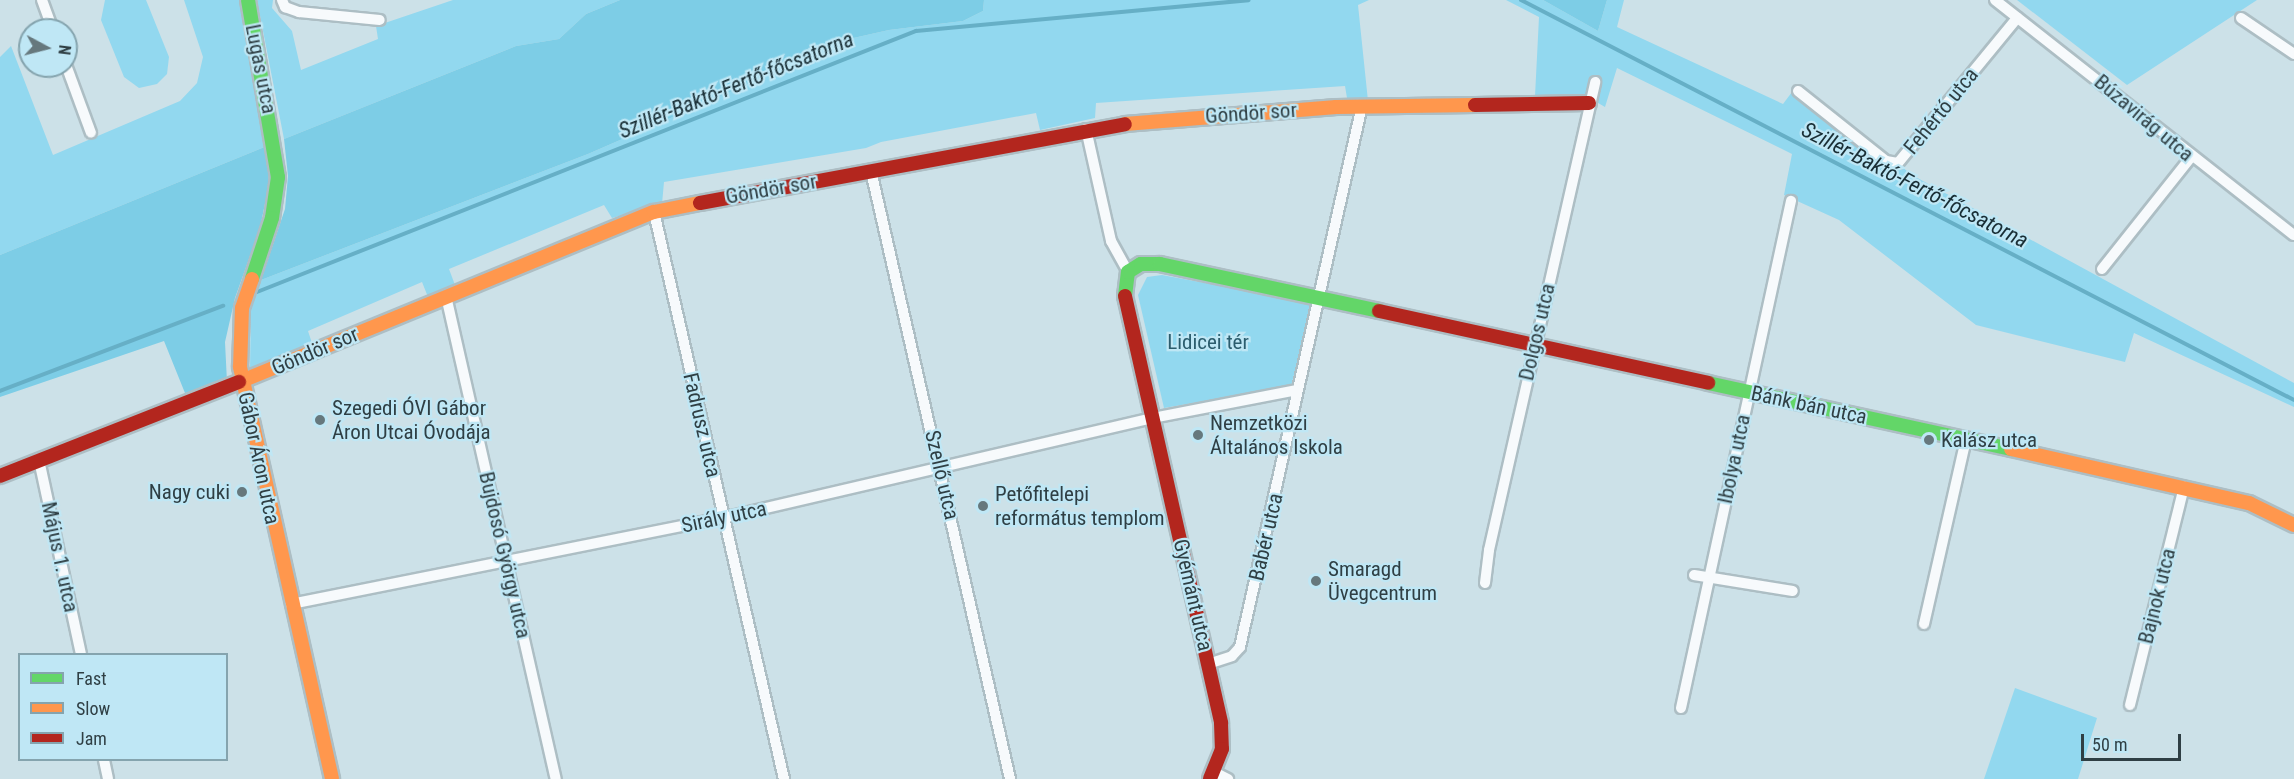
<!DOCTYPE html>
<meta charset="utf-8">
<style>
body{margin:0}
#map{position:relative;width:2294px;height:779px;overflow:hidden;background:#cce1e8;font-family:"Roboto Condensed",sans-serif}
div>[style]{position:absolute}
.green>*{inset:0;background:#92d8ef}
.forest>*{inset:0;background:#7dcde6}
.stream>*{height:4px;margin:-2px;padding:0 2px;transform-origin:2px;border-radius:2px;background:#66afc6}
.roads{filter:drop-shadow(2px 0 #adbec4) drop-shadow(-2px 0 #adbec4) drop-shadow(0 2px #adbec4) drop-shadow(0 -2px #adbec4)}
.street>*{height:10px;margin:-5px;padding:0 5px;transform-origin:5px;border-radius:5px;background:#f7fafc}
.fast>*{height:14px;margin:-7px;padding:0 7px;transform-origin:7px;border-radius:7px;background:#63d668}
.slow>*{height:14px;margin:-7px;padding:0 7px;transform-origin:7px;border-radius:7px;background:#ff974d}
.jam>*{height:14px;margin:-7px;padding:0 7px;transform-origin:7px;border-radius:7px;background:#b3261e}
.dots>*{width:16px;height:16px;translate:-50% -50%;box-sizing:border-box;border:3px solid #bfe7f5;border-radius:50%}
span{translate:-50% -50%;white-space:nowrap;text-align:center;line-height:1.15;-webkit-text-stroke:4.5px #bfe7f5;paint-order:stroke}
.street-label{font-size:21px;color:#2f3f44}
.park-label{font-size:21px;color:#2b5d6e}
.poi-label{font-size:21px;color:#2f3f44}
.left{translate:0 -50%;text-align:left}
.right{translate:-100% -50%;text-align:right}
.water-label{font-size:22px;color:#192e35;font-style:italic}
.legend{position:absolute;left:18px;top:653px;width:210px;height:108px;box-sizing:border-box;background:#bfe7f5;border:2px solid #85a4ae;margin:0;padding:8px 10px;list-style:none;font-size:18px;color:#2f3f44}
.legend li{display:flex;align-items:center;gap:12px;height:30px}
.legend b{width:30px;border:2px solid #85a4ae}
.north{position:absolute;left:18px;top:18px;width:60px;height:60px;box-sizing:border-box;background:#bfe7f5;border:2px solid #85a4ae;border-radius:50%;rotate:97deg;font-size:16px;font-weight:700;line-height:24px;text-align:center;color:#2f3f44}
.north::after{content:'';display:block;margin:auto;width:21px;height:27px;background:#66787d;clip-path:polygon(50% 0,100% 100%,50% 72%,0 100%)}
.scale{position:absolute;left:2081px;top:734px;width:100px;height:27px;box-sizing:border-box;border:3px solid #2f3f44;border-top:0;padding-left:8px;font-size:18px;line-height:21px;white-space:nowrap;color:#2f3f44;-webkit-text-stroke:4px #bfe7f5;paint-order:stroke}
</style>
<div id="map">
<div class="green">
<i style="clip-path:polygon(105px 0,146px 0,169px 57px,167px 74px,157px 84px,139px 88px,124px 77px,101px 20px)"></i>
<i style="clip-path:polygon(184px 0,240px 0,267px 146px,0 255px,0 57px,11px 46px,53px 155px,180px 101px,197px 83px,203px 57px)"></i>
<i style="clip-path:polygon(257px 0,273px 0,272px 8px,292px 31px,301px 70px,378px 39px,376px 26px,453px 0,620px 0,586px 14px,559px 39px,516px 46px,284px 139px)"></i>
<i style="clip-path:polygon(984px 0,1369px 0,1358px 5px,1368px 101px,1347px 98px,1345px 86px,1096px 103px,1095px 118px,1040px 130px,1036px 113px,881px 142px,866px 148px,664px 182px,662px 204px,612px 218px,604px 205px,449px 269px,455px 285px,428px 297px,422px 282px,308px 331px,312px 343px,250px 369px,251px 309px,261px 280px,588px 154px,760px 79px,809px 48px,889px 30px,963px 21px,983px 11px)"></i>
<i style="clip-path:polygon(1506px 0,1543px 0,1598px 31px,1607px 0,1624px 0,1617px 27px,1783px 104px,1798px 84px,1912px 175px,2294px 383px,2294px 407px,2134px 333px,2125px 362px,1976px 325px,1839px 220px,1784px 195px,1792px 154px,1617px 68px,1605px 107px,1593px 100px,1532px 100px,1535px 96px,1539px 17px)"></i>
<i style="clip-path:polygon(2017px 0,2257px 0,2127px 85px)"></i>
<i style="clip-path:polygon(1162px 275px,1313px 303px,1291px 386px,1164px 408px,1138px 295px,1147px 277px)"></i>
<i style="clip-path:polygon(2015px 688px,2097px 718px,2078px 779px,1984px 779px)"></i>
</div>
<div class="forest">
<i style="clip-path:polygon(620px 0,984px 0,983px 11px,963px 21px,889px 30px,809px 48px,760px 79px,588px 154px,261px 280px,285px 209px,288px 176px,284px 139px,516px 46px,559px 39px,586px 14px)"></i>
<i style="clip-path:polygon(1543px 0,1607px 0,1598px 31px)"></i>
<i style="clip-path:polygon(267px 146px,269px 184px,260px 228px,235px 298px,225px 342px,227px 382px,187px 398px,164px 341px,0 397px,0 255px)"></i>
</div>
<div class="stream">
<i style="left:1521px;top:0;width:870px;rotate:27.36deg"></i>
<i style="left:257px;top:292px;width:709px;rotate:-21.61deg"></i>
<i style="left:916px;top:31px;width:334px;rotate:-5.3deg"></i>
<i style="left:0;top:391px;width:239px;rotate:-20.9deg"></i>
</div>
<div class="roads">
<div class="street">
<i style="left:42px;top:0;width:32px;rotate:70deg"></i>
<i style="left:282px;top:0;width:8px;rotate:67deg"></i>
<i style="left:285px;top:7px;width:15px;rotate:20deg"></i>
<i style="left:299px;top:12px;width:81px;rotate:5.6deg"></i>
<i style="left:1995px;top:0;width:380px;rotate:38.2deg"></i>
<i style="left:2241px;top:18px;width:64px;rotate:34.2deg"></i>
<i style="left:66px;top:65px;width:72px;rotate:69.8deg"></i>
<i style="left:1798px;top:91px;width:112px;rotate:38.5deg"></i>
<i style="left:1886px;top:161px;width:12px;rotate:9deg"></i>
<i style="left:1898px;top:163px;width:188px;rotate:-50.6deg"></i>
<i style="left:1086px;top:129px;width:115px;rotate:77.4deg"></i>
<i style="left:1111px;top:241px;width:35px;rotate:61deg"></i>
<i style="left:871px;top:171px;width:624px;rotate:77.12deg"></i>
<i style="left:654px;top:212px;width:582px;rotate:77.09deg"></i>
<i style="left:2102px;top:269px;width:143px;rotate:-51.5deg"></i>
<i style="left:446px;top:296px;width:495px;rotate:77.2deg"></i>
<i style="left:39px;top:460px;width:198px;rotate:77.8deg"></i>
<i style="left:1694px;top:575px;width:100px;rotate:9.2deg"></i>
<i style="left:1485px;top:583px;width:33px;rotate:-83deg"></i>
<i style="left:1489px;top:550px;width:480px;rotate:-77.2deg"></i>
<i style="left:291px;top:604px;width:440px;rotate:-11.3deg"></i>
<i style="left:723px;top:518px;width:441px;rotate:-13.1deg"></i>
<i style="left:1153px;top:418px;width:147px;rotate:-11deg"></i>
<i style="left:1924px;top:624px;width:190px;rotate:-77.2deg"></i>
<i style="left:1208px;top:664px;width:25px;rotate:-18deg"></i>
<i style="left:1232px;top:656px;width:12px;rotate:-48deg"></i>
<i style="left:1240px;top:647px;width:550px;rotate:-77.3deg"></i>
<i style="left:2130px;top:705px;width:225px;rotate:-76.1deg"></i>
<i style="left:1681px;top:708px;width:519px;rotate:-77.76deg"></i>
<i style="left:104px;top:760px;width:19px;rotate:78deg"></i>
<i style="left:1214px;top:772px;width:16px;rotate:27deg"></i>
</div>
<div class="fast">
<i style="left:248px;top:0;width:180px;rotate:80.4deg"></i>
<i style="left:278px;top:177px;width:41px;rotate:98.3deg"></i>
<i style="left:272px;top:218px;width:64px;rotate:108.2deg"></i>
<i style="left:1125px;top:296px;width:24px;rotate:-83deg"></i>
<i style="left:1128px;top:272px;width:15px;rotate:-32deg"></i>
<i style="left:1141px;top:264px;width:19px"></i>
<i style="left:1160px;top:264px;width:224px;rotate:12.1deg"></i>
<i style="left:1708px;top:383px;width:310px;rotate:12.3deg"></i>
</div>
<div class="slow">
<i style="left:1125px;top:124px;width:212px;rotate:-4.6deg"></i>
<i style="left:1336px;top:107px;width:139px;rotate:-0.8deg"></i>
<i style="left:252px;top:279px;width:31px;rotate:109deg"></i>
<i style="left:242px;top:308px;width:59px;rotate:91.9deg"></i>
<i style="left:240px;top:367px;width:422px;rotate:77.4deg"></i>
<i style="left:239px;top:382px;width:448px;rotate:-22.3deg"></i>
<i style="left:654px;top:212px;width:47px;rotate:-11.1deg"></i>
<i style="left:2011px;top:449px;width:244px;rotate:12.8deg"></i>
<i style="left:2249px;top:503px;width:50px;rotate:26.1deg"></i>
</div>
<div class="jam">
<i style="left:1475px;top:105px;width:114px;rotate:-1deg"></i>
<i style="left:700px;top:203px;width:432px;rotate:-10.5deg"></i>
<i style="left:1125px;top:296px;width:438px;rotate:77.3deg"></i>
<i style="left:1221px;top:723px;width:26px;rotate:88deg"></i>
<i style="left:1222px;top:749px;width:32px;rotate:112deg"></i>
<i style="left:1379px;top:311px;width:337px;rotate:12.3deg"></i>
<i style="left:0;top:476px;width:257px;rotate:-21.5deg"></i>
</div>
</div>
<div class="dots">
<i style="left:320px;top:420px;background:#66787d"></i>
<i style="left:1198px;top:435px;background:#66787d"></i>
<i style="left:1929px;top:440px;background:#66787d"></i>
<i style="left:242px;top:492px;background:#66787d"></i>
<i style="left:983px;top:506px;background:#66787d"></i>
<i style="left:1316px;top:581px;background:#66787d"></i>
</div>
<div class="street-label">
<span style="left:261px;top:69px;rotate:79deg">Lugas utca</span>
<span style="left:1941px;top:111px;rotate:-51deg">Fehértó utca</span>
<span style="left:1251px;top:113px;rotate:-4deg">Göndör sor</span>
<span style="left:2144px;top:118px;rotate:40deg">Búzavirág utca</span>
<span style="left:771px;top:189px;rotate:-10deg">Göndör sor</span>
<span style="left:1537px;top:332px;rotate:-77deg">Dolgos utca</span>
<span style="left:315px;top:351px;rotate:-23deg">Göndör sor</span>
<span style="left:1809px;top:405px;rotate:12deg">Bánk bán utca</span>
<span style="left:702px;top:425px;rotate:77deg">Fadrusz utca</span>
<span style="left:259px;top:458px;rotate:78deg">Gábor Áron utca</span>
<span style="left:1734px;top:459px;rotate:-78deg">Ibolya utca</span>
<span style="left:942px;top:475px;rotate:77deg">Szellő utca</span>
<span style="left:724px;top:517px;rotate:-12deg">Sirály utca</span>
<span style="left:1266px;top:537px;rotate:-77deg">Babér utca</span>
<span style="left:505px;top:555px;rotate:77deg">Bujdosó György utca</span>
<span style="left:60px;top:557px;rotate:78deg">Május 1. utca</span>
<span style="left:1193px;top:595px;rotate:77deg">Gyémánt utca</span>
<span style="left:2157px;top:596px;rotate:-76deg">Bajnok utca</span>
</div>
<div class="park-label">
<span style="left:1208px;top:342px">Lidicei tér</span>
</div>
<div class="poi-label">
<span class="left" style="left:332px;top:420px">Szegedi ÓVI Gábor<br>Áron Utcai Óvodája</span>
<span class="left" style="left:1210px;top:435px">Nemzetközi<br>Általános Iskola</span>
<span class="left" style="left:1941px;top:440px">Kalász utca</span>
<span class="right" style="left:230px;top:492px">Nagy cuki</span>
<span class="left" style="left:995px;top:506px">Petőfitelepi<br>református templom</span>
<span class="left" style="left:1328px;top:581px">Smaragd<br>Üvegcentrum</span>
</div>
<div class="water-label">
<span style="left:736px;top:85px;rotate:-22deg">Szillér-Baktó-Fertő-főcsatorna</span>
<span style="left:1915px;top:185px;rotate:27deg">Szillér-Baktó-Fertő-főcsatorna</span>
</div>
<ul class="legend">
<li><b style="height:8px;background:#63d668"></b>Fast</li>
<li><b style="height:8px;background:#ff974d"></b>Slow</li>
<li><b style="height:8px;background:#b3261e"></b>Jam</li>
</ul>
<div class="north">N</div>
<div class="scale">50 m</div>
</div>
